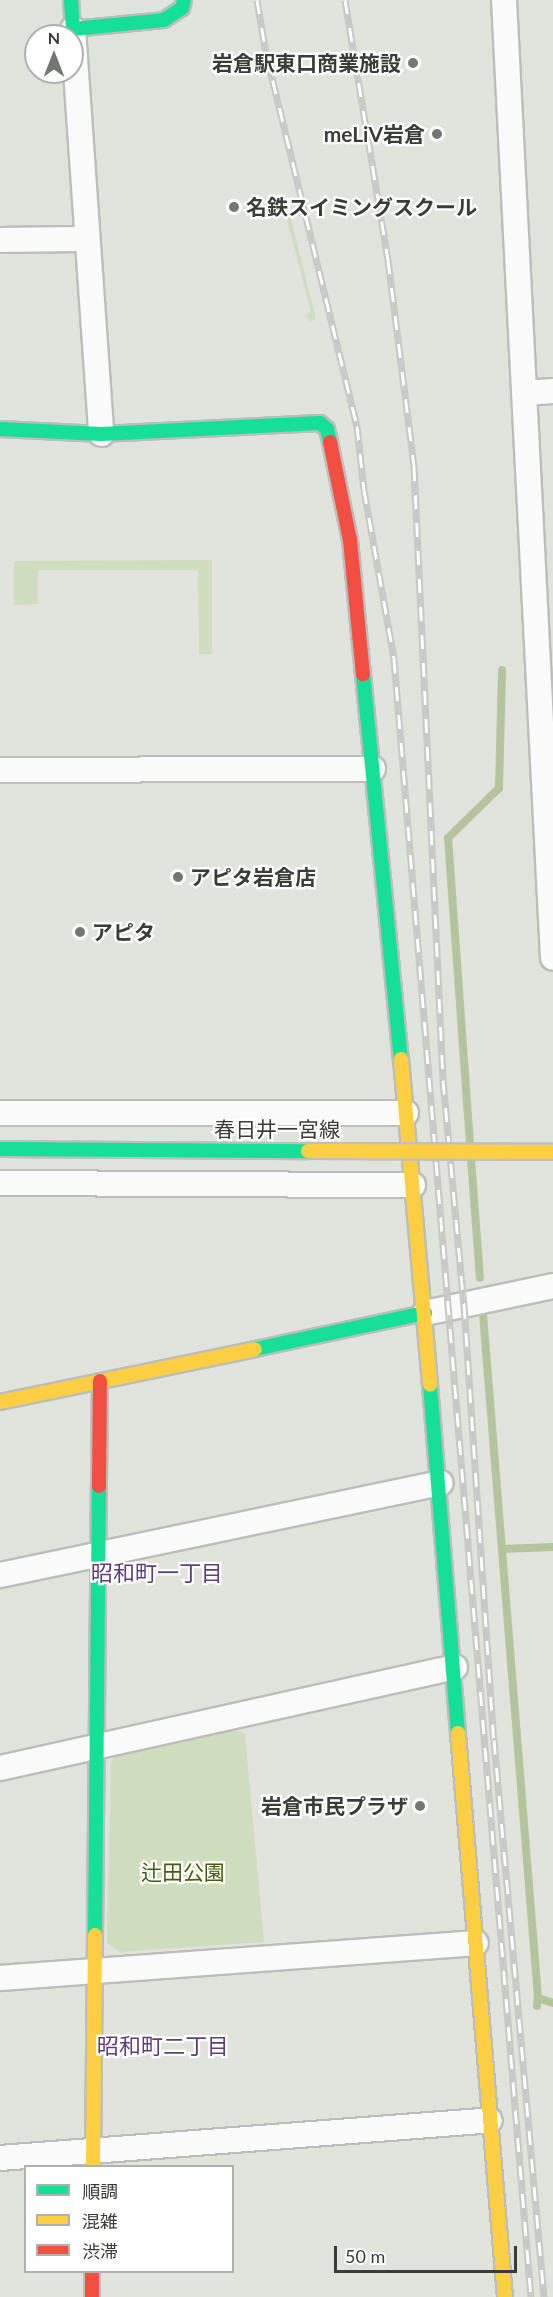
<!DOCTYPE html>
<meta charset="utf-8">
<style>
body{margin:0}
#map{position:relative;width:553px;height:2297px;overflow:hidden;background:#e1e4dc;font-family:Lato,"Noto Sans JP",sans-serif}
div>[style]{position:absolute}
.green>*{inset:0;background:#d0ddbe}
.stream>*{height:8px;margin:-4px;padding:0 4px;transform-origin:4px;border-radius:4px;background:#b4c49d}
.roads{filter:drop-shadow(2px 0 #bcbfb9) drop-shadow(-2px 0 #bcbfb9) drop-shadow(0 2px #bcbfb9) drop-shadow(0 -2px #bcbfb9)}
.street>*{height:24px;margin:-12px;padding:0 12px;transform-origin:12px;border-radius:12px;background:#fafbfa}
.fast>*{height:14px;margin:-7px;padding:0 7px;transform-origin:7px;border-radius:7px;background:#16e098}
.slow>*{height:14px;margin:-7px;padding:0 7px;transform-origin:7px;border-radius:7px;background:#ffcf43}
.jam>*{height:14px;margin:-7px;padding:0 7px;transform-origin:7px;border-radius:7px;background:#f24e42}
.rail>*{height:7px;margin-top:-3.5px;transform-origin:0;background:repeating-linear-gradient(90deg,#fff 0 14px,#c8c9c6 0 28px);box-sizing:border-box;border-block:2px solid #c8c9c6}
.bridges{filter:drop-shadow(2px 0 #bec0bb) drop-shadow(-2px 0 #bec0bb) drop-shadow(0 2px #bec0bb) drop-shadow(0 -2px #bec0bb)}
.fast-bridge>*{height:14px;margin:-7px;padding:0 7px;transform-origin:7px;border-radius:7px;background:#16e098}
.slow-bridge>*{height:14px;margin:-7px;padding:0 7px;transform-origin:7px;border-radius:7px;background:#ffcf43}
.dots>*{width:16px;height:16px;translate:-50% -50%;box-sizing:border-box;border:3px solid #fff;border-radius:50%}
span{translate:-50% -50%;white-space:nowrap;text-align:center;line-height:1.15;-webkit-text-stroke:4.5px #fff;paint-order:stroke}
.poi-label{font-size:21px;color:#3a3d37;font-weight:700}
.right{translate:-100% -50%;text-align:right}
.left{translate:0 -50%;text-align:left}
.street-label{font-size:21px;color:#3a3d37}
.park-label{font-size:21px;color:#445d0f}
.neighbourhood-label{font-size:22px;color:#5e3f7a}
.legend{position:absolute;left:24px;top:2165px;width:210px;height:108px;box-sizing:border-box;background:#fff;border:2px solid #b0b1af;margin:0;padding:8px 10px;list-style:none;font-size:18px;color:#3a3d37}
.legend li{display:flex;align-items:center;gap:12px;height:30px}
.legend b{width:30px;border:2px solid #b0b1af}
.north{position:absolute;left:24px;top:24px;width:60px;height:60px;box-sizing:border-box;background:#fff;border:2px solid #b0b1af;border-radius:50%;rotate:0deg;font-size:16px;font-weight:700;line-height:24px;text-align:center;color:#3a3d37}
.north::after{content:'';display:block;margin:auto;width:21px;height:27px;background:#747771;clip-path:polygon(50% 0,100% 100%,50% 72%,0 100%)}
.scale{position:absolute;left:334px;top:2246px;width:183px;height:27px;box-sizing:border-box;border:3px solid #3a3d37;border-top:0;padding-left:8px;font-size:18px;line-height:21px;white-space:nowrap;color:#3a3d37;-webkit-text-stroke:4px #fff;paint-order:stroke}
</style>
<div id="map">
<div class="green">
<i style="clip-path:polygon(281px 195px,285px 195px,316px 319px,309px 321px,306px 314px,311px 313px)"></i>
<i style="clip-path:polygon(212px 560px,212px 654px,199px 654px,198px 570px,38px 570px,38px 604px,14px 605px,14px 561px)"></i>
<i style="clip-path:polygon(231px 1728px,245px 1734px,264px 1942px,120px 1952px,107px 1943px,111px 1762px,122px 1749px)"></i>
</div>
<div class="stream">
<i style="left:470px;top:1144px;width:307px;rotate:-94.1deg"></i>
<i style="left:448px;top:838px;width:71px;rotate:-44.4deg"></i>
<i style="left:499px;top:788px;width:118px;rotate:-88.5deg"></i>
<i style="left:471px;top:1159px;width:119px;rotate:85.7deg"></i>
<i style="left:483px;top:1314px;width:686px;rotate:85.4deg"></i>
<i style="left:502px;top:1549px;width:51px;rotate:-2.2deg"></i>
<i style="left:537px;top:2006px;width:8px;rotate:-83deg"></i>
<i style="left:538px;top:1998px;width:16px;rotate:18deg"></i>
</div>
<div class="roads">
<div class="street">
<i style="left:504px;top:0;width:959px;rotate:87.07deg"></i>
<i style="left:73px;top:29px;width:406px;rotate:86deg"></i>
<i style="left:0;top:240px;width:87px;rotate:-0.7deg"></i>
<i style="left:524px;top:393px;width:29px;rotate:-4deg"></i>
<i style="left:0;top:770px;width:373px;rotate:-0.2deg"></i>
<i style="left:0;top:1113px;width:406px"></i>
<i style="left:0;top:1183px;width:413px;rotate:0.3deg"></i>
<i style="left:425px;top:1313px;width:131px;rotate:-11.9deg"></i>
<i style="left:0;top:1575px;width:450px;rotate:-11.8deg"></i>
<i style="left:0;top:1768px;width:466px;rotate:-12.5deg"></i>
<i style="left:0;top:1978px;width:477px;rotate:-4.2deg"></i>
<i style="left:0;top:2158px;width:491px;rotate:-4.4deg"></i>
</div>
<div class="fast">
<i style="left:71px;top:0;width:29px;rotate:86deg"></i>
<i style="left:73px;top:29px;width:91px;rotate:-5.6deg"></i>
<i style="left:164px;top:20px;width:22px;rotate:-34deg"></i>
<i style="left:182px;top:8px;width:8px;rotate:-76deg"></i>
<i style="left:0;top:429px;width:101px;rotate:2.8deg"></i>
<i style="left:101px;top:434px;width:219px;rotate:-2.9deg"></i>
<i style="left:320px;top:423px;width:9px;rotate:41deg"></i>
<i style="left:327px;top:429px;width:13px;rotate:77deg"></i>
<i style="left:363px;top:674px;width:387px;rotate:84.4deg"></i>
<i style="left:255px;top:1349px;width:174px;rotate:-12deg"></i>
<i style="left:430px;top:1385px;width:349px;rotate:85.4deg"></i>
<i style="left:95px;top:1935px;width:449px;rotate:-89.5deg"></i>
</div>
<div class="slow">
<i style="left:401px;top:1059px;width:327px;rotate:84.9deg"></i>
<i style="left:0;top:1402px;width:260px;rotate:-11.7deg"></i>
<i style="left:458px;top:1733px;width:566px;rotate:85.24deg"></i>
<i style="left:93px;top:2166px;width:231px;rotate:-89.5deg"></i>
</div>
<div class="jam">
<i style="left:330px;top:442px;width:100px;rotate:78.5deg"></i>
<i style="left:350px;top:540px;width:135px;rotate:84.5deg"></i>
<i style="left:99px;top:1486px;width:105px;rotate:-89.5deg"></i>
<i style="left:92px;top:2272px;width:25px;rotate:90deg"></i>
</div>
</div>
<div class="rail">
<i style="left:257px;top:0;width:54px;rotate:80.4deg"></i>
<i style="left:266px;top:53px;width:384px;rotate:76.3deg"></i>
<i style="left:357px;top:426px;width:64px;rotate:83.8deg"></i>
<i style="left:364px;top:490px;width:172px;rotate:79.9deg"></i>
<i style="left:394px;top:659px;width:1644px;rotate:85.22deg"></i>
<i style="left:345px;top:0;width:264px;rotate:80.6deg"></i>
<i style="left:388px;top:260px;width:209px;rotate:82.8deg"></i>
<i style="left:414px;top:467px;width:614px;rotate:87.29deg"></i>
<i style="left:443px;top:1080px;width:226px;rotate:84.7deg"></i>
<i style="left:464px;top:1305px;width:436px;rotate:86.1deg"></i>
<i style="left:494px;top:1740px;width:559px;rotate:84.87deg"></i>
</div>
<div class="bridges">
<div class="fast-bridge">
<i style="left:0;top:1149px;width:308px;rotate:0.4deg"></i>
</div>
<div class="slow-bridge">
<i style="left:308px;top:1151px;width:245px;rotate:0.2deg"></i>
</div>
</div>
<div class="dots">
<i style="left:413px;top:63px;background:#747771"></i>
<i style="left:437px;top:134px;background:#747771"></i>
<i style="left:234px;top:207px;background:#747771"></i>
<i style="left:178px;top:877px;background:#747771"></i>
<i style="left:80px;top:932px;background:#747771"></i>
<i style="left:420px;top:1806px;background:#747771"></i>
</div>
<div class="poi-label">
<span class="right" style="left:401px;top:63px">岩倉駅東口商業施設</span>
<span class="right" style="left:425px;top:134px">meLiV岩倉</span>
<span class="left" style="left:246px;top:207px">名鉄スイミングスクール</span>
<span class="left" style="left:190px;top:877px">アピタ岩倉店</span>
<span class="left" style="left:92px;top:932px">アピタ</span>
<span class="right" style="left:408px;top:1806px">岩倉市民プラザ</span>
</div>
<div class="street-label">
<span style="left:277px;top:1129px">春日井一宮線</span>
</div>
<div class="park-label">
<span style="left:183px;top:1872px">辻田公園</span>
</div>
<div class="neighbourhood-label">
<span style="left:157px;top:1573px">昭和町一丁目</span>
<span style="left:163px;top:2046px">昭和町二丁目</span>
</div>
<ul class="legend">
<li><b style="height:8px;background:#16e098"></b>順調</li>
<li><b style="height:8px;background:#ffcf43"></b>混雑</li>
<li><b style="height:8px;background:#f24e42"></b>渋滞</li>
</ul>
<div class="north">N</div>
<div class="scale">50 m</div>
</div>
